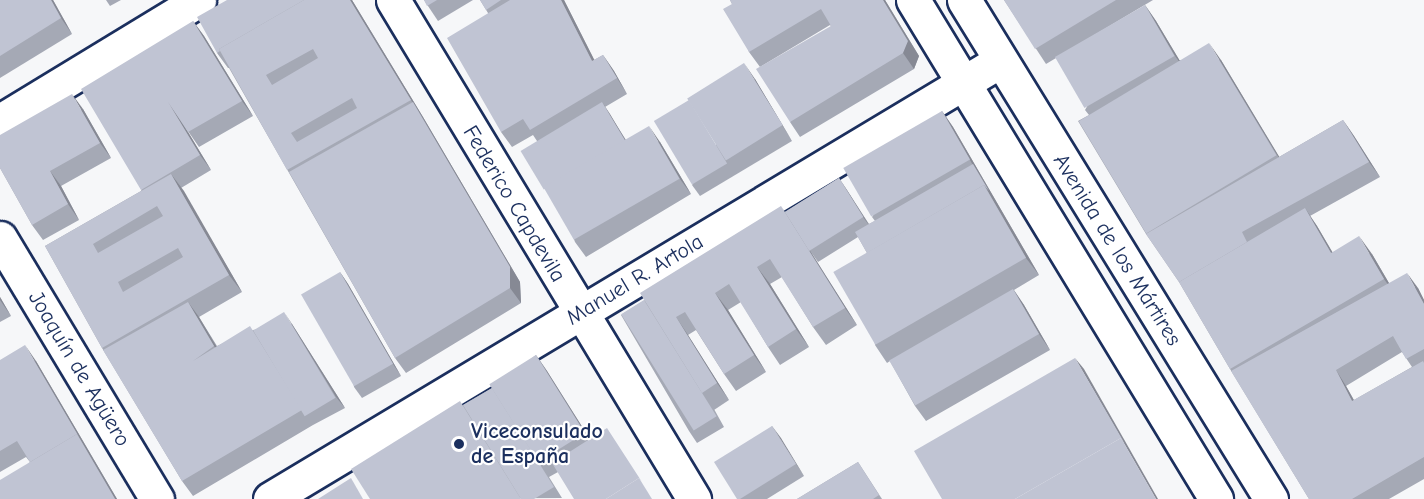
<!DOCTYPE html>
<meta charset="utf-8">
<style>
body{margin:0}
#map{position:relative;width:1424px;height:499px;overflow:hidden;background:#f6f7f9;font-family:"Comic Neue",sans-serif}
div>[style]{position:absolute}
.roads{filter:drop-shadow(2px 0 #1b2f5e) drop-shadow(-2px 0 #1b2f5e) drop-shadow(0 2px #1b2f5e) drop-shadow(0 -2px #1b2f5e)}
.street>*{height:33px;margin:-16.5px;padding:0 16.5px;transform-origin:16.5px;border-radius:16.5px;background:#fff}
.secondary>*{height:33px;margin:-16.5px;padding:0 16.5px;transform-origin:16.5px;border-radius:16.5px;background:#fff}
.wall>*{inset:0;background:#a5a9b5}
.shaded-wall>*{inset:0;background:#868994}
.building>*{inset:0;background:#c0c4d3;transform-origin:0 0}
.dots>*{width:16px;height:16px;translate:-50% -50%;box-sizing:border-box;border:3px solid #fff;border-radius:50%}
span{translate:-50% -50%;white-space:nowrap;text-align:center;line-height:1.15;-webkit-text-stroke:4.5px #fff;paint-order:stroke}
.street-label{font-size:22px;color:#1b2f5e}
.poi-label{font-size:22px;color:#1b2f5e;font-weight:700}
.left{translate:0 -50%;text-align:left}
</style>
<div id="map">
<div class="roads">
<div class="street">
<i style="left:393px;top:0;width:583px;rotate:58.9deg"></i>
<i style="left:0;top:121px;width:233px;rotate:-31.3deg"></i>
<i style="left:270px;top:499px;width:851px;rotate:-30.96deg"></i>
</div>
<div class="secondary">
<i style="left:913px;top:0;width:584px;rotate:58.73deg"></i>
<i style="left:964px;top:0;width:586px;rotate:58.4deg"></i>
<i style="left:0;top:238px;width:305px;rotate:59deg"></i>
</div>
</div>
<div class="wall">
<i style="clip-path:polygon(0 0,53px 0,72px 34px,0 78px)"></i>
<i style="clip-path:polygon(106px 0,121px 0,110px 6px)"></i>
<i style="clip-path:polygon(227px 0,352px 0,423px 117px,520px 282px,521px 303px,406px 373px,395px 358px,229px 68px,228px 68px,217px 53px)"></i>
<i style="clip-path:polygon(424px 0,473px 0,438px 21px)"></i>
<i style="clip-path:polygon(480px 0,564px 0,594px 60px,603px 55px,614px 71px,627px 94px,605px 107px,626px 140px,660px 142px,691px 194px,586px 257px,575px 242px,537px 141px,533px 135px,512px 147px,501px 132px,488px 13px)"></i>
<i style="clip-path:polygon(730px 0,885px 0,919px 56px,914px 69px,800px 137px,790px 122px,831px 26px,830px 25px,760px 67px,749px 52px,732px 4px)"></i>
<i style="clip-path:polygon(1004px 0,1153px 0,1046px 64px)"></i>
<i style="clip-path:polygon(evenodd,1145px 5px,1156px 21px,1179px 60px,1221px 60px,1279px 157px,1343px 120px,1354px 136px,1380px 177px,1310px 216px,1317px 226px,1332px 252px,1372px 254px,1389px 283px,1418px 288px,1424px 300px,1424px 479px,1389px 499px,1309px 499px,1230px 369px,1179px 282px,1146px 234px,1078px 121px,1089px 115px,1085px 110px,1145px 5px,1402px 352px,1412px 367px,1354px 400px,1346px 386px,1402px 352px)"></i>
<i style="clip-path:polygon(193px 21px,204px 36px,253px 116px,199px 147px,183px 124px,211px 170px,181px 188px,242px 292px,199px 317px,217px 346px,253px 330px,292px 324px,345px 408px,313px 425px,193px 496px,182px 481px,102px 348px,45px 246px,141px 191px)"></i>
<i style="clip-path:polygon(755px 79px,792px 141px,700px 196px,692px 185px)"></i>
<i style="clip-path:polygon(83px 109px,111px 158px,61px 186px,79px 220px,43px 240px,32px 225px,0 168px)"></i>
<i style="clip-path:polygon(942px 111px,953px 127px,1039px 275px,1014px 290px,1024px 305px,1050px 350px,926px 421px,915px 406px,890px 361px,887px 363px,875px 345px,867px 253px,858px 237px,818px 262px,811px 252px,857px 325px,826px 345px,813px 327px,782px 277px,770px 284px,809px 347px,780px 365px,768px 347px,741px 302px,728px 310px,766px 372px,736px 391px,724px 374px,696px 330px,688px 335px,729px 400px,714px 410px,714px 409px,724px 427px,697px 443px,689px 431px,621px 315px,839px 178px,869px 224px,875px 221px,872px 217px)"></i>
<i style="clip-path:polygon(340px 272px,348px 284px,401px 376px,362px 398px,354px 387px)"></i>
<i style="clip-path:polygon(0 297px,11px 316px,0 322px)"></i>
<i style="clip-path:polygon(536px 355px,547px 371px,590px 439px,558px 472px,549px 477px,562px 498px,370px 499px,463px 405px,492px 388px)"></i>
<i style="clip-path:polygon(0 360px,36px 361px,117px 499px,0 499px,30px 462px,26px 457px,0 472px)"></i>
<i style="clip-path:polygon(772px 426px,804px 476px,767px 499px,737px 499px)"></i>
<i style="clip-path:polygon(858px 462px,882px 499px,797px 499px)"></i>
</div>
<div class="shaded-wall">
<i style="clip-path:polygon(51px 0,53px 0,72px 34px,61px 18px)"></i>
<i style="clip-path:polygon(350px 0,352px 0,423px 117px,520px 282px,521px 303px,510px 288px,510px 267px,411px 100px)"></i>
<i style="clip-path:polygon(561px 0,564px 0,603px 77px,592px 61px)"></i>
<i style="clip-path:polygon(883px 0,885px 0,919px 56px,914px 69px,903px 53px)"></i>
<i style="clip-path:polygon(1145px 5px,1156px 21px,1186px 71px,1175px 56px)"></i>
<i style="clip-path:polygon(193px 21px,204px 36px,253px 116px,242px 101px)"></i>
<i style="clip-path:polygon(1209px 43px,1221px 60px,1289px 173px,1277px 155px)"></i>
<i style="clip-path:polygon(603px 55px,614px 71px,627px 94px,617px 78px)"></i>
<i style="clip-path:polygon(744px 63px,755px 79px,792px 141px,782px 125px)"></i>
<i style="clip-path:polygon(72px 94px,83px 109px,111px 158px,100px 143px)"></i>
<i style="clip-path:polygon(168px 102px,179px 117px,211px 170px,200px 155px)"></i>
<i style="clip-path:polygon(602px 102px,610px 114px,635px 156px,627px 145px)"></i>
<i style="clip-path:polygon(942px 111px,953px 127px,1039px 275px,1026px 258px)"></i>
<i style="clip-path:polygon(1343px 120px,1354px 136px,1380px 177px,1369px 162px)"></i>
<i style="clip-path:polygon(649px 126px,660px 142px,691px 194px,680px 179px)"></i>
<i style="clip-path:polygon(50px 171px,61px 186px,79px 220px,68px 204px)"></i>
<i style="clip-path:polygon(171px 174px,184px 191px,242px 292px,229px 275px)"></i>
<i style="clip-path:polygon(839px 178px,847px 190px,871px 228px,863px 217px)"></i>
<i style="clip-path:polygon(781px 206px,793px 224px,857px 325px,845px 308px)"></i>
<i style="clip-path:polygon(1305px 208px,1317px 226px,1343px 270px,1331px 253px)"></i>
<i style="clip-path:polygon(1359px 236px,1372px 254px,1397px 297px,1384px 279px)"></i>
<i style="clip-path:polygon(757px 267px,770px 284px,809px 347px,796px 329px)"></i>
<i style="clip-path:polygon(340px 272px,348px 284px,401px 376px,393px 364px)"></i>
<i style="clip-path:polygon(1407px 273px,1418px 288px,1424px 300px,1424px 304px)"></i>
<i style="clip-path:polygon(1013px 289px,1024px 305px,1050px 350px,1039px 334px)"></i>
<i style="clip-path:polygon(715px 293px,728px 310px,766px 372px,754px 355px)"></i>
<i style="clip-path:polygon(0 297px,11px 316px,0 300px)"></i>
<i style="clip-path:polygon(188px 302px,199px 317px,225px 361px,214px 346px)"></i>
<i style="clip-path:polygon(284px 312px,292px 324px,345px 408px,336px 397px)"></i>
<i style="clip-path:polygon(676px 317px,688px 335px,729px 400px,717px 383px)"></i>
<i style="clip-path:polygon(25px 345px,36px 361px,117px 499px,115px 499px)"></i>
<i style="clip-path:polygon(536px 355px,547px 371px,596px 449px,585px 433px)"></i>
<i style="clip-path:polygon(1075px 358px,1084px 369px,1158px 499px,1156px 499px)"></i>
<i style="clip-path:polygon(1336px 370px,1346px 386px,1363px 417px,1352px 401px)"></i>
<i style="clip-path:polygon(772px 426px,781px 438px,804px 476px,796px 464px)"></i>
</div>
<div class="building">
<i style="clip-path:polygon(0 0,51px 0,61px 18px,0 56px)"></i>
<i style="clip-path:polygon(227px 0,304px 0,219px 49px,220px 51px,217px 53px,197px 17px)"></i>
<i style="clip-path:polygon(evenodd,304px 0,350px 0,411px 100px,287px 170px,219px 49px,304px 0,313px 49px,318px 58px,272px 85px,266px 75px,313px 49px,304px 0,352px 98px,357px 108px,297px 142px,291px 133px,352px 98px)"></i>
<i style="clip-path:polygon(424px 0,437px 0,427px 6px)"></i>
<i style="clip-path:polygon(480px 0,501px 0,486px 10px)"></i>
<i style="clip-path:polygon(510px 0,561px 0,592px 61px,603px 55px,617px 78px,530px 130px,523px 119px,501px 132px,447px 38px)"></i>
<i style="clip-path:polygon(730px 0,883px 0,908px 41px,903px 53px,790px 122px,756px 69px,831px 26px,821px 9px,749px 52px,723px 9px,732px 4px)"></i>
<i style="clip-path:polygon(1004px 0,1116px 0,1035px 49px)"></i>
<i style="left:1145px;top:5px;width:59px;height:104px;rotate:60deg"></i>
<i style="clip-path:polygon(193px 21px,242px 101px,188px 132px,168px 102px,200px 155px,141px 190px,81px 89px)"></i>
<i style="left:1209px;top:43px;width:131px;height:152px;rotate:59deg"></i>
<i style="left:744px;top:63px;width:73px;height:67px;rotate:58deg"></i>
<i style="clip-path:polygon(72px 94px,100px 143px,50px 171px,68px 204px,32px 225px,0 168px,0 135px)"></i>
<i style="left:689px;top:100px;width:74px;height:41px;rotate:59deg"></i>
<i style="clip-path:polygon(413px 102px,510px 267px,510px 288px,395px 358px,289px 172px)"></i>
<i style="left:602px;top:102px;width:45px;height:95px;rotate:59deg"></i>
<i style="left:942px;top:111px;width:56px;height:114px;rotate:60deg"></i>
<i style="clip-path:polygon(1343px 120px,1369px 162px,1242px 232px,1247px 242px,1179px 282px,1146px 234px)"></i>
<i style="left:649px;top:126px;width:61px;height:122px;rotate:60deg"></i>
<i style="clip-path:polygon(973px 164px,989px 191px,984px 185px,867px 253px,855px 232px)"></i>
<i style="clip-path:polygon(evenodd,171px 174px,229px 275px,102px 348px,45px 246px,171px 174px,157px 206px,163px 216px,98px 253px,93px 244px,157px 206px,171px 174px,178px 248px,183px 257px,123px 292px,118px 282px,178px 248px)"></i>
<i style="left:839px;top:178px;width:46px;height:64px;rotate:58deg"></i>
<i style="left:984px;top:185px;width:84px;height:174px;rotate:60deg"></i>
<i style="clip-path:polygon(781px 206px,845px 308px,813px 327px,770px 259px,757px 267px,796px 329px,768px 347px,729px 284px,715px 293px,754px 355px,724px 374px,685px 312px,676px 317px,717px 383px,702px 393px,640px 293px)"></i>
<i style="clip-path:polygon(1305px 208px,1331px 253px,1359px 236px,1384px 279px,1230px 369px,1179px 282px)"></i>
<i style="left:340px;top:272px;width:106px;height:45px;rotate:60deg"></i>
<i style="clip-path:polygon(1407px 273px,1424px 304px,1424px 349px,1406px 359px,1393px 336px,1336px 370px,1352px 401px,1423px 361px,1424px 363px,1424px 457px,1352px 499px,1309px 499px,1231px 371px)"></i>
<i style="left:1013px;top:289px;width:52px;height:143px;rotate:60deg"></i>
<i style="left:644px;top:300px;width:137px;height:27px;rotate:58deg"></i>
<i style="clip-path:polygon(188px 302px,214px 346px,193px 361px,250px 326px,302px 410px,182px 481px,103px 350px)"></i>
<i style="left:284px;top:312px;width:100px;height:36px;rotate:59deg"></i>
<i style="clip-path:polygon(25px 345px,79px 437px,77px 434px,30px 462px,17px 441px,0 451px,0 360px)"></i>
<i style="left:536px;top:355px;width:92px;height:55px;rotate:58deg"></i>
<i style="clip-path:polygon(1075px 358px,1125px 444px,1121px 438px,1015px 499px,942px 499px,914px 451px)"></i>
<i style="clip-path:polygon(492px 388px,554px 487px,534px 499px,521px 499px,463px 405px)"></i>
<i style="clip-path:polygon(460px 401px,521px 499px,370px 499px,351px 469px)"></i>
<i style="clip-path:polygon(772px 426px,796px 464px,740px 499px,737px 499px,714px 462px)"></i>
<i style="clip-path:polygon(607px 428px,642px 482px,639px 478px,606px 499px,574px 499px,552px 463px)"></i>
<i style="clip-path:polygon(77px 434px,115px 499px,0 499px,0 480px)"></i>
<i style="clip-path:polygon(1121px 438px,1156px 499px,1015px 499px)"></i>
<i style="clip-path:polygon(858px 462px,879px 495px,873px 499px,797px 499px)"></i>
<i style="clip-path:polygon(351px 478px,363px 499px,318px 499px)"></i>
<i style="clip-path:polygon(639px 478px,652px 499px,606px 499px)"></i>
</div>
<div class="dots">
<i style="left:459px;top:444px;background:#1b2f5e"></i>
</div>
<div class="street-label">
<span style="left:514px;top:204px;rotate:59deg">Federico Capdevila</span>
<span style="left:1117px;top:250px;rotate:58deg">Avenida de los Mártires</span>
<span style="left:635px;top:280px;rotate:-31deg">Manuel R. Artola</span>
<span style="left:79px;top:369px;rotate:59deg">Joaquín de Agüero</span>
</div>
<div class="poi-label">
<span class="left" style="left:471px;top:444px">Viceconsulado<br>de España</span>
</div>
</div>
